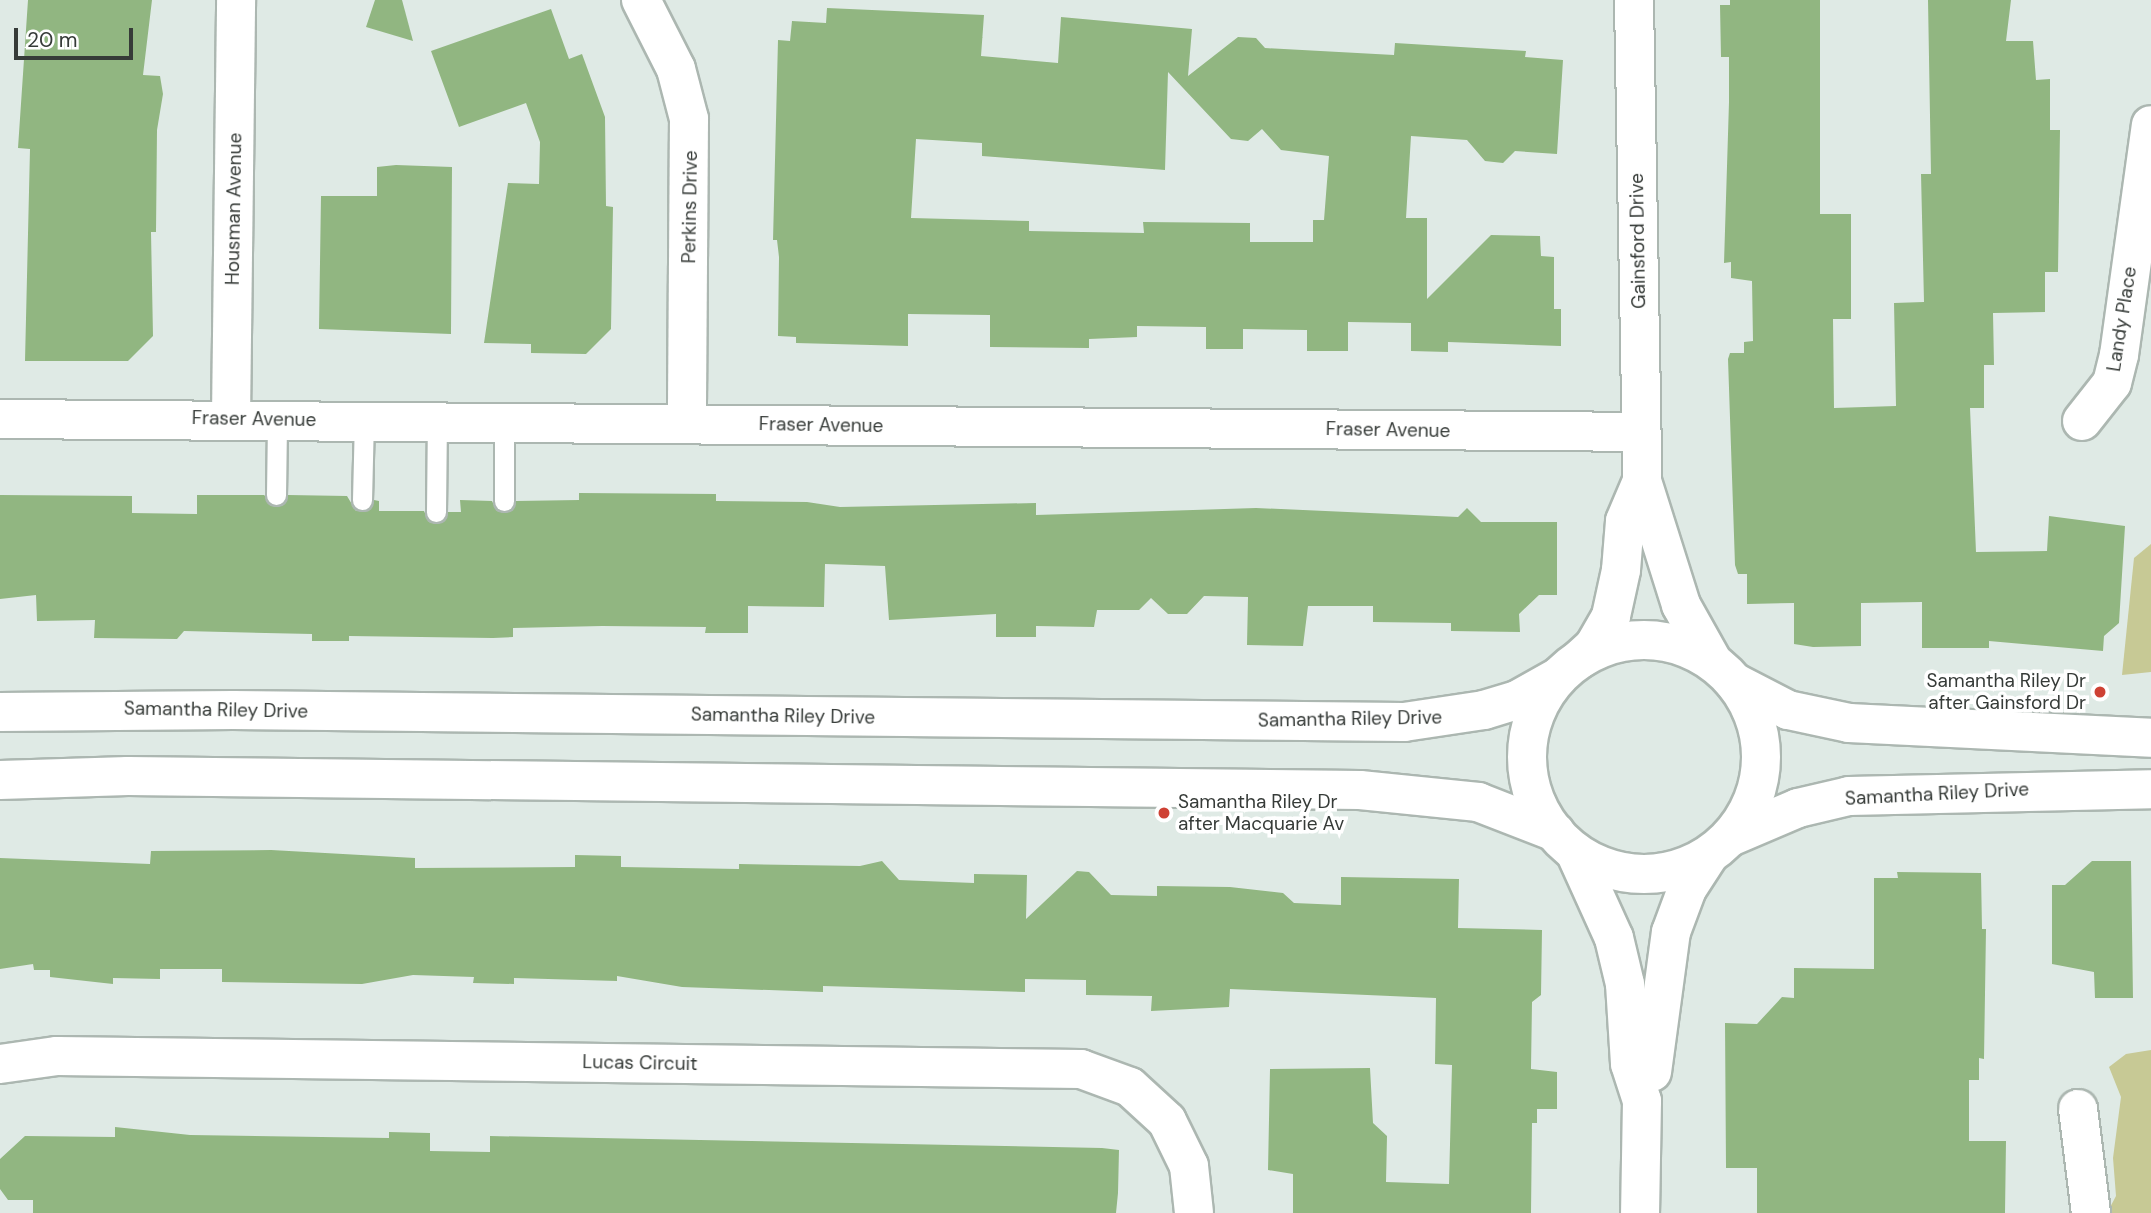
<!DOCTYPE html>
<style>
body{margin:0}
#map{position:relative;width:2151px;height:1213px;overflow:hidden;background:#dfeae5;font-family:"DM Sans",sans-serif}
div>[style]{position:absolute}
.green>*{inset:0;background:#c7c995}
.building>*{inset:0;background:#91b681}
.roads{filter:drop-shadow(2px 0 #acb7b1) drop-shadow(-2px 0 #acb7b1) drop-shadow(0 2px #acb7b1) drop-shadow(0 -2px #acb7b1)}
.service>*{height:19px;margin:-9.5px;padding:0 9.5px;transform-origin:9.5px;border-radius:9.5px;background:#fff}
.minor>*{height:38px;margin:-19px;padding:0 19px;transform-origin:19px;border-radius:19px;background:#fff}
.tertiary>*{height:38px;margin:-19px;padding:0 19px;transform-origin:19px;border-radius:19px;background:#fff}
.secondary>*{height:38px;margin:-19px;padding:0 19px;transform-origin:19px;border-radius:19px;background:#fff}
.secondary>.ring{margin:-19px;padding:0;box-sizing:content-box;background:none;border:38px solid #fff;border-radius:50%}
.dots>*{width:19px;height:19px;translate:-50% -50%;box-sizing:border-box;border:4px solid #fff;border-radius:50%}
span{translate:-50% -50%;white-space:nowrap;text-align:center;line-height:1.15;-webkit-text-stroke:7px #fff;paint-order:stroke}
.street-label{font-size:19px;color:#363b38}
.poi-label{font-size:19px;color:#363b38}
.right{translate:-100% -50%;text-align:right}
.left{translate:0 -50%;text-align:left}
.scale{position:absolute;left:14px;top:28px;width:119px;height:32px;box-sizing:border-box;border:4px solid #363b38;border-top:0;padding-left:9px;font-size:21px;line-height:24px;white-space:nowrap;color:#363b38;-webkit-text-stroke:5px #fff;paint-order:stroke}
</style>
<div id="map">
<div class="green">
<i style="clip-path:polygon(2151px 544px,2151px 672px,2122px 675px,2134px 558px)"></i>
<i style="clip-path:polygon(2151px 1050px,2151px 1213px,2107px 1213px,2116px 1196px,2113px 1158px,2121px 1097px,2109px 1067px,2126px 1054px)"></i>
</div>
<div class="building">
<i style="clip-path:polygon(28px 0,152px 0,143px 75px,160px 76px,163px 94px,157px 130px,156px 232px,151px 232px,153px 336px,128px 361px,25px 361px,30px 149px,18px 148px)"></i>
<i style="clip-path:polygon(375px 0,402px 0,413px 41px,366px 27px)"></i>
<i style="clip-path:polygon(1730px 0,1820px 0,1820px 214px,1851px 214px,1851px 319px,1833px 319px,1834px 408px,1896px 406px,1894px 303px,1924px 302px,1921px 174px,1931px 174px,1928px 0,2011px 0,2006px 41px,2033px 41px,2036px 80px,2050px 79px,2050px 130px,2060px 130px,2058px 272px,2045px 272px,2045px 312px,1993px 313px,1994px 365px,1984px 365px,1984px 408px,1970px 408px,1976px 552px,2047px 551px,2049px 516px,2125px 526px,2119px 623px,2104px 636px,2103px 651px,1989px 641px,1989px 648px,1922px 648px,1922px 602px,1861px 603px,1861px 646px,1813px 647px,1794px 644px,1794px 603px,1747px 604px,1747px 574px,1738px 574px,1735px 565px,1728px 359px,1730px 353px,1744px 353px,1744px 342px,1753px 341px,1752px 281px,1731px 278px,1731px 262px,1724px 263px,1729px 102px,1729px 57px,1721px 57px,1720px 5px,1730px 5px)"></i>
<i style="clip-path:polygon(evenodd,827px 8px,984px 15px,981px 56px,1058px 63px,1061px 17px,1192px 29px,1188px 76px,1238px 37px,1256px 38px,1265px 48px,1394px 55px,1395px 43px,1526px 51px,1525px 57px,1563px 60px,1557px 154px,1515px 151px,1503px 163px,1485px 161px,1467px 140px,1411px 136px,1406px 218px,1427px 218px,1427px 299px,1491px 235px,1540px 236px,1541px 256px,1554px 257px,1554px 309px,1561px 309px,1561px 346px,1448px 342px,1448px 352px,1411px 351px,1411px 323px,1348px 322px,1348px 351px,1307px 351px,1307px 330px,1243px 329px,1243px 349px,1206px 349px,1206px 327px,1137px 326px,1137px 337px,1089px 339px,1089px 348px,990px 347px,990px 315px,908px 314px,908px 346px,796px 343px,796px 337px,778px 336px,779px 257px,777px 240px,773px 240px,778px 40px,790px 41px,792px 21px,826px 23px,827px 8px,1168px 72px,1231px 139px,1248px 141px,1262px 129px,1281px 150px,1329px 156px,1324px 220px,1313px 220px,1313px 242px,1250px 242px,1250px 223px,1143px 222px,1144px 233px,1082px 232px,1029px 231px,1029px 221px,911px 218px,916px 139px,982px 143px,982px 156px,1165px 170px,1168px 72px)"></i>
<i style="clip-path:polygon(551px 9px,569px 59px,582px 54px,605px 117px,606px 206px,613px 207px,611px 329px,586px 354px,531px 353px,531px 344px,484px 343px,508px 183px,539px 184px,540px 142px,526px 103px,459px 127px,431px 51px)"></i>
<i style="clip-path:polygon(396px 165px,452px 167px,451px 334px,319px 329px,321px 196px,377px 196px,377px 167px)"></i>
<i style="clip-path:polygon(579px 493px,716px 494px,716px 501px,807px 502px,840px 507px,1036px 503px,1036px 515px,1256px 508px,1458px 517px,1467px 508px,1481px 522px,1557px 522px,1557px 595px,1539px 595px,1519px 614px,1520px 632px,1451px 631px,1451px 623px,1373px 622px,1373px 606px,1308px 606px,1303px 646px,1247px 645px,1248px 597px,1204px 596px,1187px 614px,1168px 614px,1151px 598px,1139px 610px,1097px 610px,1094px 627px,1036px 626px,1036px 637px,996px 637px,996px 614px,889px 620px,885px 566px,825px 564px,824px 607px,748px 606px,748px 633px,705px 633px,706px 627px,602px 626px,513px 628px,513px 637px,493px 638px,349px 636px,349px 641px,312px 641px,312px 634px,184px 631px,177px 639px,94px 638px,95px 620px,37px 621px,36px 595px,0 599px,0 495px,132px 496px,132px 513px,197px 514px,197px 495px,264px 495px,277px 507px,288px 495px,347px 496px,356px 511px,367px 511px,374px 500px,379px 501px,379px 511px,424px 511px,429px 522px,437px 524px,448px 512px,461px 512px,460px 500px,492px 501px,497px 511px,505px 513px,516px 501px,579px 500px)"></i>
<i style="clip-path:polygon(271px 850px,415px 858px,415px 868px,575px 867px,575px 855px,621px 856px,621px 867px,739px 869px,739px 864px,860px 866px,882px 861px,899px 880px,974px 883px,974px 874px,1027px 875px,1026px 919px,1077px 871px,1089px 872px,1111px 895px,1157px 896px,1157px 886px,1230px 887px,1283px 893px,1294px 903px,1341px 905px,1341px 877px,1459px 879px,1458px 928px,1542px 930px,1541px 995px,1532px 1002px,1531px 1069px,1557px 1072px,1557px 1109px,1537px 1109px,1537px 1123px,1532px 1123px,1531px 1213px,1293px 1213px,1293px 1174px,1268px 1170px,1270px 1069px,1370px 1068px,1373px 1123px,1387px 1136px,1386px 1182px,1449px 1184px,1452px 1065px,1435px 1064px,1436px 998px,1230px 989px,1229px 1007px,1151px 1011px,1152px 996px,1086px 995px,1086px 980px,1025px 979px,1025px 992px,823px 986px,823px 992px,682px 987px,617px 976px,617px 981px,514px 978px,514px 984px,473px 983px,474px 977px,413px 975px,362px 984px,222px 982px,222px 969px,160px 969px,160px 979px,113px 978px,113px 984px,50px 977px,50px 970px,34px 970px,33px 964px,0 969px,0 858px,150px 864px,151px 851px)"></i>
<i style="clip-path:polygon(2092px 861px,2131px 861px,2133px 998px,2095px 998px,2094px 972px,2052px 964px,2052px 885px,2065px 885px)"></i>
<i style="clip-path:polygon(1897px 872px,1981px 873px,1982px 929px,1986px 929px,1984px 1059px,1979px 1058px,1979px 1080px,1969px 1080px,1969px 1141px,2006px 1141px,2005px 1213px,1757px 1213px,1757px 1168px,1726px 1168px,1725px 1023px,1757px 1024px,1782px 997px,1794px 998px,1794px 968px,1874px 969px,1874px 878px,1898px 878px)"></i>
<i style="clip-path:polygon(115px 1127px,190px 1135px,389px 1138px,389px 1132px,430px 1133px,430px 1151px,490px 1152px,490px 1136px,1102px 1148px,1119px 1150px,1118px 1193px,1116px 1213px,33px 1213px,33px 1200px,8px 1200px,0 1189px,0 1159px,25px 1136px,115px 1137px)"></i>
</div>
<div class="roads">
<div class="service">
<i style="left:276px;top:495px;width:76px;rotate:-89.2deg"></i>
<i style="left:362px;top:500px;width:80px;rotate:-88.6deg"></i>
<i style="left:504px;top:501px;width:80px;rotate:-90deg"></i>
<i style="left:436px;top:512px;width:92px;rotate:-89.4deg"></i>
</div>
<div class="minor">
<i style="left:641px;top:0;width:77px;rotate:63.1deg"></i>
<i style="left:676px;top:69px;width:52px;rotate:75.4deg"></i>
<i style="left:689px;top:119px;width:305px;rotate:90.4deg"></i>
<i style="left:231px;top:418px;width:418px;rotate:-89.3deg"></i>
<i style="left:0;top:419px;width:1641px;rotate:0.45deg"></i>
<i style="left:2082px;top:421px;width:48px;rotate:-51.7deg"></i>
<i style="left:2112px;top:383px;width:29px;rotate:-76deg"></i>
<i style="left:2119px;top:355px;width:232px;rotate:-82.1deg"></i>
<i style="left:0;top:1064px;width:58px;rotate:-8deg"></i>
<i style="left:57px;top:1056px;width:1024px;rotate:0.73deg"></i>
<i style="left:1081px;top:1069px;width:52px;rotate:20.2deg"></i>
<i style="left:1130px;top:1087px;width:50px;rotate:42.6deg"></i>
<i style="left:1167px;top:1121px;width:50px;rotate:63.9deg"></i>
<i style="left:1189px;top:1166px;width:47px;rotate:83.9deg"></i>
<i style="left:2078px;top:1109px;width:105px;rotate:82.9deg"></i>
</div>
<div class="tertiary">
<i style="left:1634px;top:0;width:481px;rotate:89deg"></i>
<i style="left:1642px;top:481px;width:130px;rotate:72.5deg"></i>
<i style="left:1681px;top:605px;width:65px;rotate:60.7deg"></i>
<i style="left:1580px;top:659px;width:19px;rotate:-43deg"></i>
<i style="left:1594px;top:646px;width:34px;rotate:-60deg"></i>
<i style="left:1611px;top:616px;width:47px;rotate:-77.7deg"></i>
<i style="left:1621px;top:570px;width:49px;rotate:-85.3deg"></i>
<i style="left:1625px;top:521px;width:43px;rotate:-67deg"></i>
<i style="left:1575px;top:852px;width:94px;rotate:65.6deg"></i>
<i style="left:1614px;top:938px;width:47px;rotate:76.6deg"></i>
<i style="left:1625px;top:984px;width:80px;rotate:86.4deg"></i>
<i style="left:1630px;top:1064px;width:39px;rotate:72deg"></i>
<i style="left:1642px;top:1101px;width:112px;rotate:91deg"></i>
<i style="left:1652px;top:1072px;width:141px;rotate:-82.3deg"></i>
<i style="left:1671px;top:932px;width:46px;rotate:-69.6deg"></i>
<i style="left:1687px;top:889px;width:40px;rotate:-57.1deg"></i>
</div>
<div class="secondary">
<i class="ring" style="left:1527px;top:640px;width:196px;height:196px"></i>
<i style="left:1734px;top:682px;width:61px;rotate:27.4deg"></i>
<i style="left:1788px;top:710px;width:62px;rotate:12deg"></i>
<i style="left:1849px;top:723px;width:302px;rotate:2.8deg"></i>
<i style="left:0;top:712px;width:233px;rotate:-0.5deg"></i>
<i style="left:233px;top:710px;width:1171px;rotate:0.59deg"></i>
<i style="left:1404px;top:722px;width:81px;rotate:-8.5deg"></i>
<i style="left:1484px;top:710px;width:34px;rotate:-17deg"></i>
<i style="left:1517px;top:700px;width:47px;rotate:-29.3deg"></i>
<i style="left:0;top:780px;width:128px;rotate:-1.8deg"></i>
<i style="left:128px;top:776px;width:1232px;rotate:0.65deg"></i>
<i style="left:1360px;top:790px;width:119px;rotate:5.8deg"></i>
<i style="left:1478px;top:802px;width:83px;rotate:21.3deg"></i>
<i style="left:1730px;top:837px;width:74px;rotate:-23.1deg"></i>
<i style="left:1798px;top:808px;width:52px;rotate:-13.2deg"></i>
<i style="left:1849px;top:796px;width:302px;rotate:-1.3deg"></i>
</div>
</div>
<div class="dots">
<i style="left:2100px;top:692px;background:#ce4134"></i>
<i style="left:1164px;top:813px;background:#ce4134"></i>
</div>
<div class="street-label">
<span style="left:690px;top:207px;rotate:-89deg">Perkins Drive</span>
<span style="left:234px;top:209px;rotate:-89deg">Housman Avenue</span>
<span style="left:1638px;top:241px;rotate:-91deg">Gainsford Drive</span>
<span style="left:2122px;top:319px;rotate:-81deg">Landy Place</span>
<span style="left:254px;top:419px;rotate:1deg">Fraser Avenue</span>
<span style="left:821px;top:425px;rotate:1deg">Fraser Avenue</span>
<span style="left:1388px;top:430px;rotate:1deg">Fraser Avenue</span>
<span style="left:216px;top:710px;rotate:1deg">Samantha Riley Drive</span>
<span style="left:783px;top:716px;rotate:1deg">Samantha Riley Drive</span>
<span style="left:1350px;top:719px;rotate:-1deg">Samantha Riley Drive</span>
<span style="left:1937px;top:794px;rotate:-3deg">Samantha Riley Drive</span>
<span style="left:640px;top:1063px;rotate:1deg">Lucas Circuit</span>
</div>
<div class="poi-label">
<span class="right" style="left:2086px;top:692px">Samantha Riley Dr<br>after Gainsford Dr</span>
<span class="left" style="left:1178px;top:813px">Samantha Riley Dr<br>after Macquarie Av</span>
</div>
<div class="scale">20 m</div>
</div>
